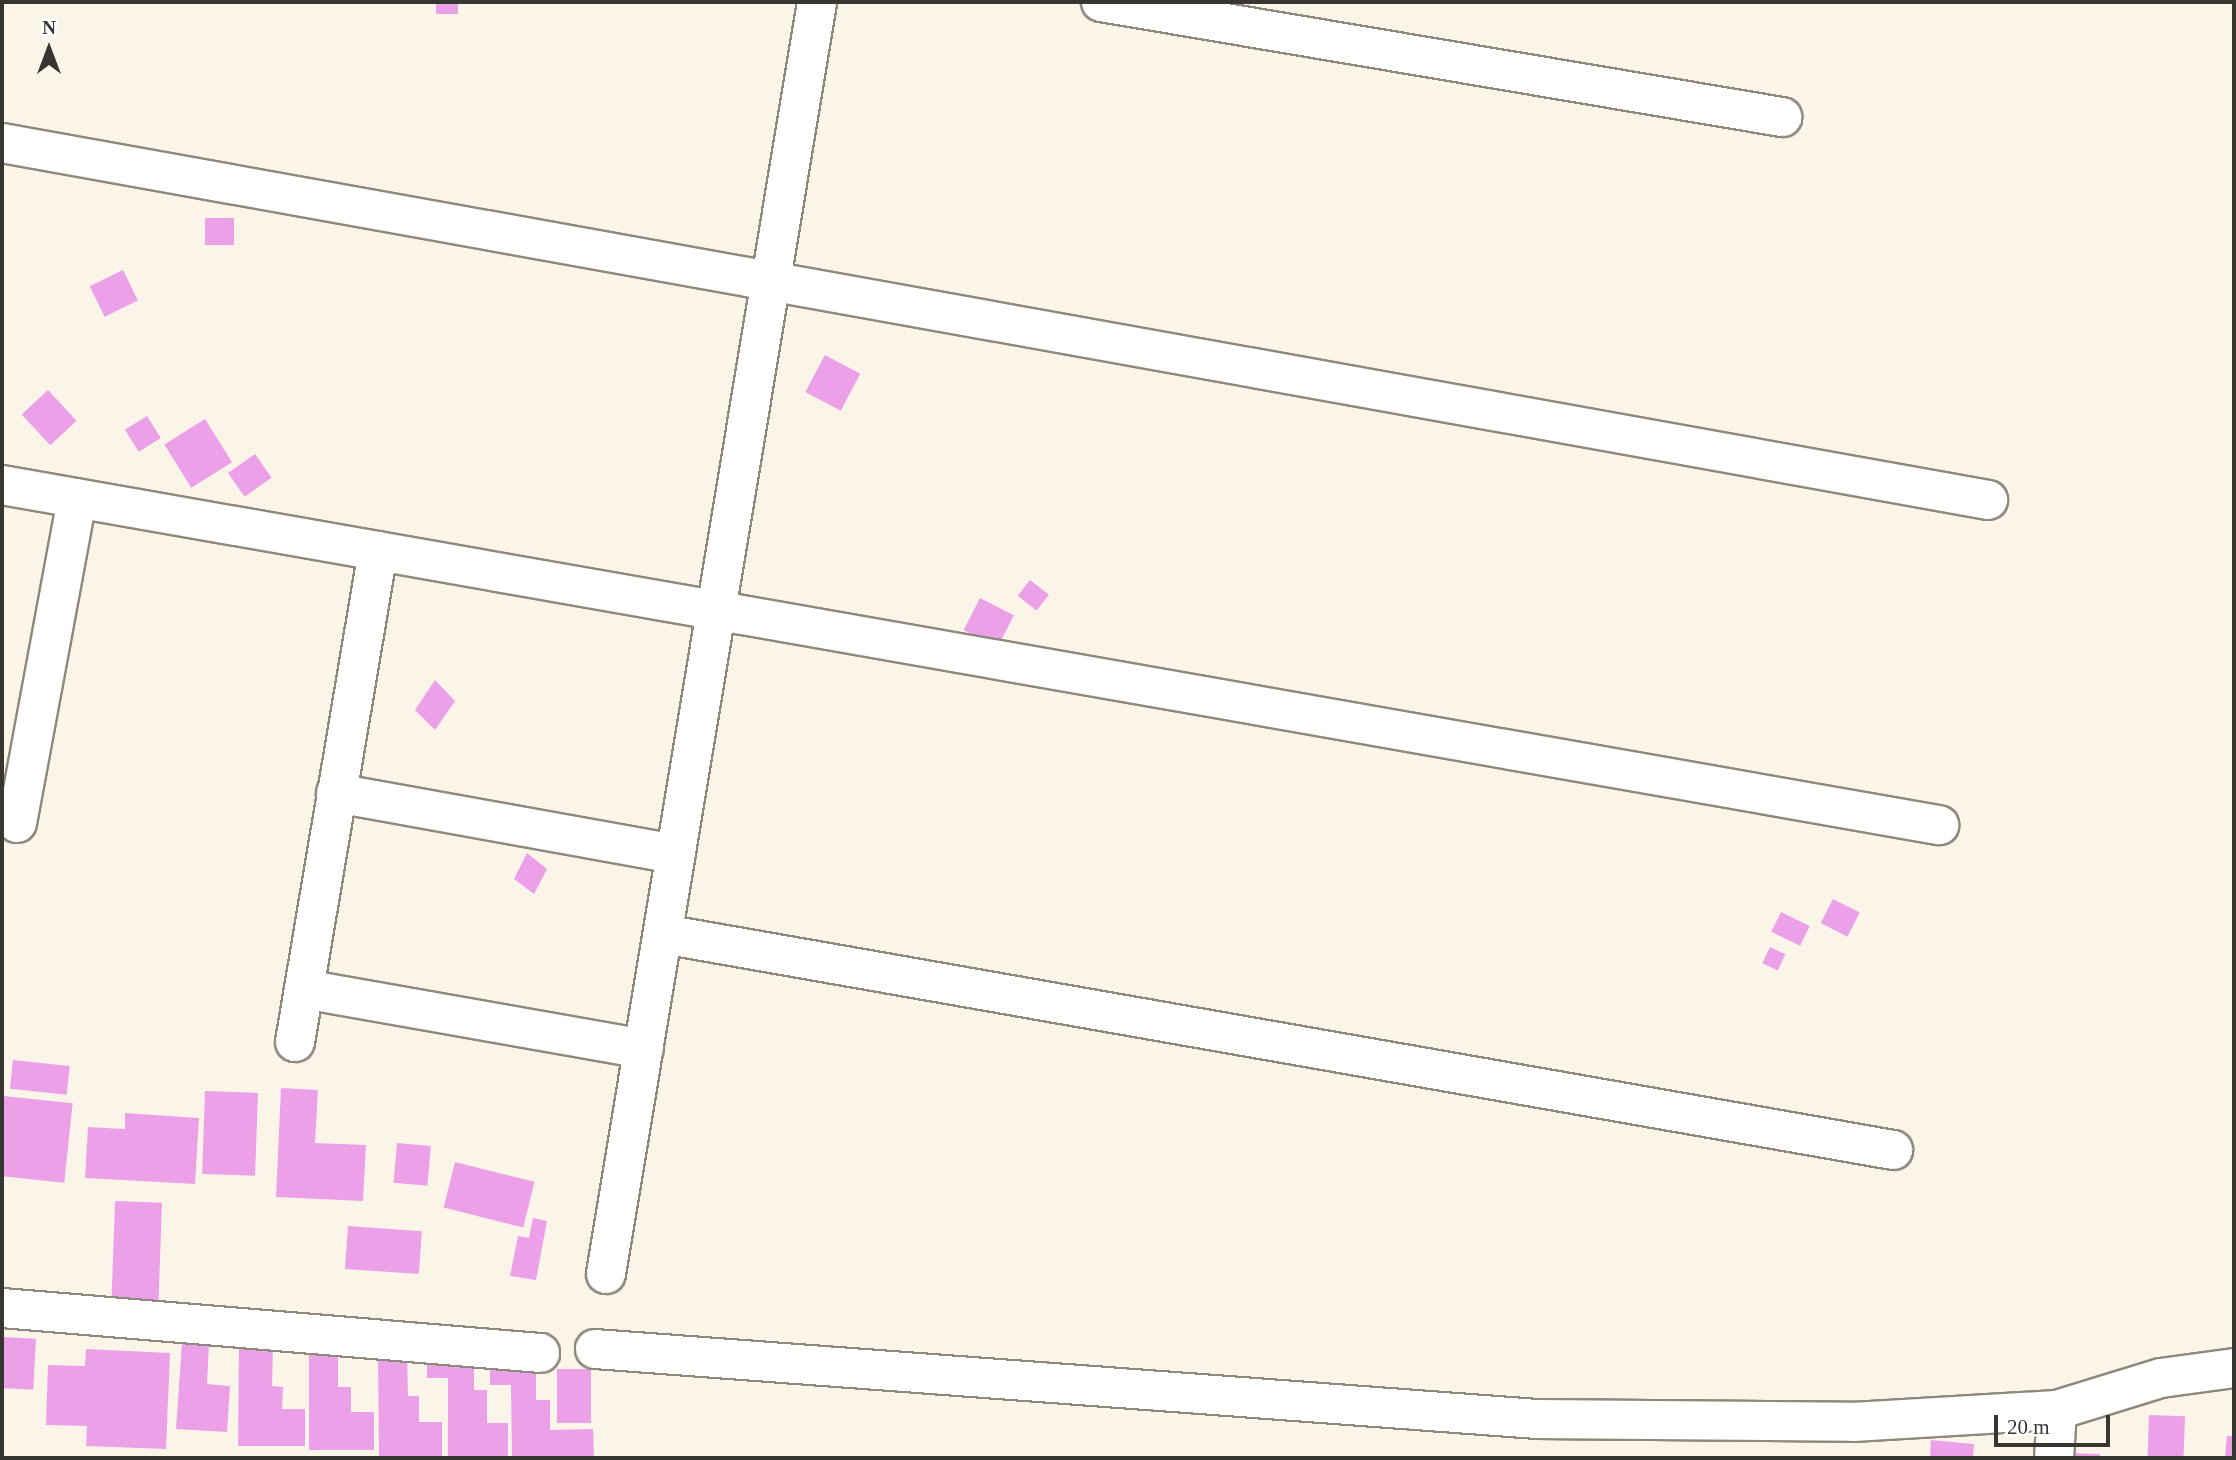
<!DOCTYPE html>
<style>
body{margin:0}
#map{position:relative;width:2236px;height:1460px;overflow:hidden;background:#fbf5e9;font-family:Georgia,serif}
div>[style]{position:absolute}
.building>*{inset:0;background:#eca0e7;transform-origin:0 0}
.roads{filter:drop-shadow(2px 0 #8e887d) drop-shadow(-2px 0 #8e887d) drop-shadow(0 2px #8e887d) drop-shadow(0 -2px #8e887d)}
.minor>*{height:38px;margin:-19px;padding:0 19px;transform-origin:19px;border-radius:19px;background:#fff}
span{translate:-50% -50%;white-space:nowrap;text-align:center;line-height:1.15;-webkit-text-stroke:5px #fff;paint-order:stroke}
.frame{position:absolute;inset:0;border:4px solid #383631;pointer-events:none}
.north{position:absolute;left:14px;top:14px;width:70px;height:70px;-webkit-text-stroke:5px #fff;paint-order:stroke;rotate:0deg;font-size:19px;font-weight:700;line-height:28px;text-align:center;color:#383631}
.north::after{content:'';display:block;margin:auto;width:24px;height:32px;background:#383631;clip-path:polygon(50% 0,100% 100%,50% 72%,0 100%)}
.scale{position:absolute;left:1994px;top:1415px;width:116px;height:32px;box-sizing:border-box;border:4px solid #383631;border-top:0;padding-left:9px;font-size:21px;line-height:24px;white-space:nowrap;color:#383631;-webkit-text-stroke:5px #fff;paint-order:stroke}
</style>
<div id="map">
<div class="building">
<i style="left:436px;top:2px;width:22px;height:12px"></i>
<i style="left:205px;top:218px;width:29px;height:27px"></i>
<i style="left:123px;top:270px;width:34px;height:37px;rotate:64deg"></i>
<i style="left:825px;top:355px;width:40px;height:42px;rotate:28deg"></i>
<i style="left:48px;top:390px;width:42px;height:36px;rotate:47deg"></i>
<i style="left:147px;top:416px;width:26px;height:26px;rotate:58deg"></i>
<i style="left:205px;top:419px;width:51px;height:48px;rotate:58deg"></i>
<i style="left:255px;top:454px;width:29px;height:33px;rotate:55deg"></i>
<i style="left:1030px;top:580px;width:24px;height:20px;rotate:38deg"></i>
<i style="left:980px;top:598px;width:38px;height:36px;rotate:27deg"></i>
<i style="clip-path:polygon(435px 680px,455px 701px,435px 730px,415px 710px)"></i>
<i style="clip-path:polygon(527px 853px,547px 869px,534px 894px,514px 879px)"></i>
<i style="left:1833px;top:899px;width:30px;height:27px;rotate:27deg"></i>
<i style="left:1781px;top:912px;width:32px;height:22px;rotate:26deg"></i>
<i style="left:1770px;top:947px;width:17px;height:18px;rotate:25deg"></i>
<i style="left:13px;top:1060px;width:57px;height:29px;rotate:6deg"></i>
<i style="clip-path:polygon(281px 1088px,318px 1090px,315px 1143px,366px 1145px,363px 1201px,276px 1197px)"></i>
<i style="left:205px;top:1091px;width:53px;height:83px;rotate:2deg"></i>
<i style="left:4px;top:1096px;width:69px;height:80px;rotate:6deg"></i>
<i style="clip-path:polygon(125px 1113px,199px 1118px,195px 1184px,85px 1178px,88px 1127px,125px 1129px)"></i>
<i style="left:397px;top:1143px;width:34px;height:40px;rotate:5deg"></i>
<i style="left:455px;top:1162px;width:82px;height:47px;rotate:14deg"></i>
<i style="left:115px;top:1201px;width:47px;height:101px;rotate:2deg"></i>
<i style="clip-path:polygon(533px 1218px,547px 1221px,536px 1280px,510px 1276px,518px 1236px,529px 1238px)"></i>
<i style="left:348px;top:1226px;width:74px;height:43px;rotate:4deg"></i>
<i style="left:2px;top:1337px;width:34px;height:51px;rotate:3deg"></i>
<i style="clip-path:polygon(182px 1342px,209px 1344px,207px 1384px,230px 1386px,227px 1432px,176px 1429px)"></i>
<i style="clip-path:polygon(239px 1346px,273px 1346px,272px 1386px,283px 1387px,282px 1409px,305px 1409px,305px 1446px,238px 1446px)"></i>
<i style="clip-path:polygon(309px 1348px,338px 1348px,338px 1387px,351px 1387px,351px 1412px,374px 1412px,374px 1450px,309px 1450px)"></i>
<i style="clip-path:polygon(86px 1349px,170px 1353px,166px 1449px,86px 1446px,87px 1426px,46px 1425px,48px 1365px,85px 1366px)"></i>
<i style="clip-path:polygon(378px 1356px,407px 1356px,408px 1396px,419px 1396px,419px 1422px,442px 1422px,442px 1458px,379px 1458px)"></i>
<i style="clip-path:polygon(427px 1356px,474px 1356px,474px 1390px,487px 1390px,487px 1423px,508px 1423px,508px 1458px,448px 1458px,448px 1378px,427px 1378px)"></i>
<i style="clip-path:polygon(536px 1363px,536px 1400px,550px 1400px,550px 1430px,593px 1429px,594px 1458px,512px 1458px,511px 1385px,490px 1385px,490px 1364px)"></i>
<i style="left:557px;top:1369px;width:34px;height:54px"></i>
<i style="left:2149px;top:1415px;width:36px;height:43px;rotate:2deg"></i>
<i style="clip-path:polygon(2227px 1436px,2234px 1436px,2234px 1458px,2225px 1458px)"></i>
<i style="clip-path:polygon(1931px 1440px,1974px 1444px,1973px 1458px,1930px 1458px)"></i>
<i style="clip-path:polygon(2069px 1453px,2100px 1454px,2099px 1458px,2069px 1458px)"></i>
</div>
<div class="roads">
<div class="minor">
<i style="left:1101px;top:2px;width:691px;rotate:9.59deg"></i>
<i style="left:2px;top:143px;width:2018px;rotate:10.19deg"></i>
<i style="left:2px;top:485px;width:1967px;rotate:9.96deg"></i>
<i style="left:336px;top:793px;width:345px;rotate:10.2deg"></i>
<i style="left:17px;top:823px;width:330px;rotate:-79.5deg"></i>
<i style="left:663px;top:934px;width:1249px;rotate:9.96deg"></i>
<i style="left:304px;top:989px;width:345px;rotate:10deg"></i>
<i style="left:295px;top:1042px;width:498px;rotate:-80.4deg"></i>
<i style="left:606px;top:1274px;width:1289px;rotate:-80.58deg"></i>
<i style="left:2px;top:1308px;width:540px;rotate:4.78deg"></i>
<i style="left:595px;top:1349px;width:945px;rotate:4.25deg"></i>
<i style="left:1537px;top:1419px;width:316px;rotate:0.5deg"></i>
<i style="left:1853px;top:1422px;width:204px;rotate:-3.4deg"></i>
<i style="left:2057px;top:1410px;width:109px;rotate:-17.1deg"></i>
<i style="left:2161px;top:1378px;width:74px;rotate:-7.8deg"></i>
<i style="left:2054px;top:1458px;width:48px;rotate:-86.4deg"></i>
</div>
</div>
<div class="frame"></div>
<div class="north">N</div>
<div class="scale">20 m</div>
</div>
